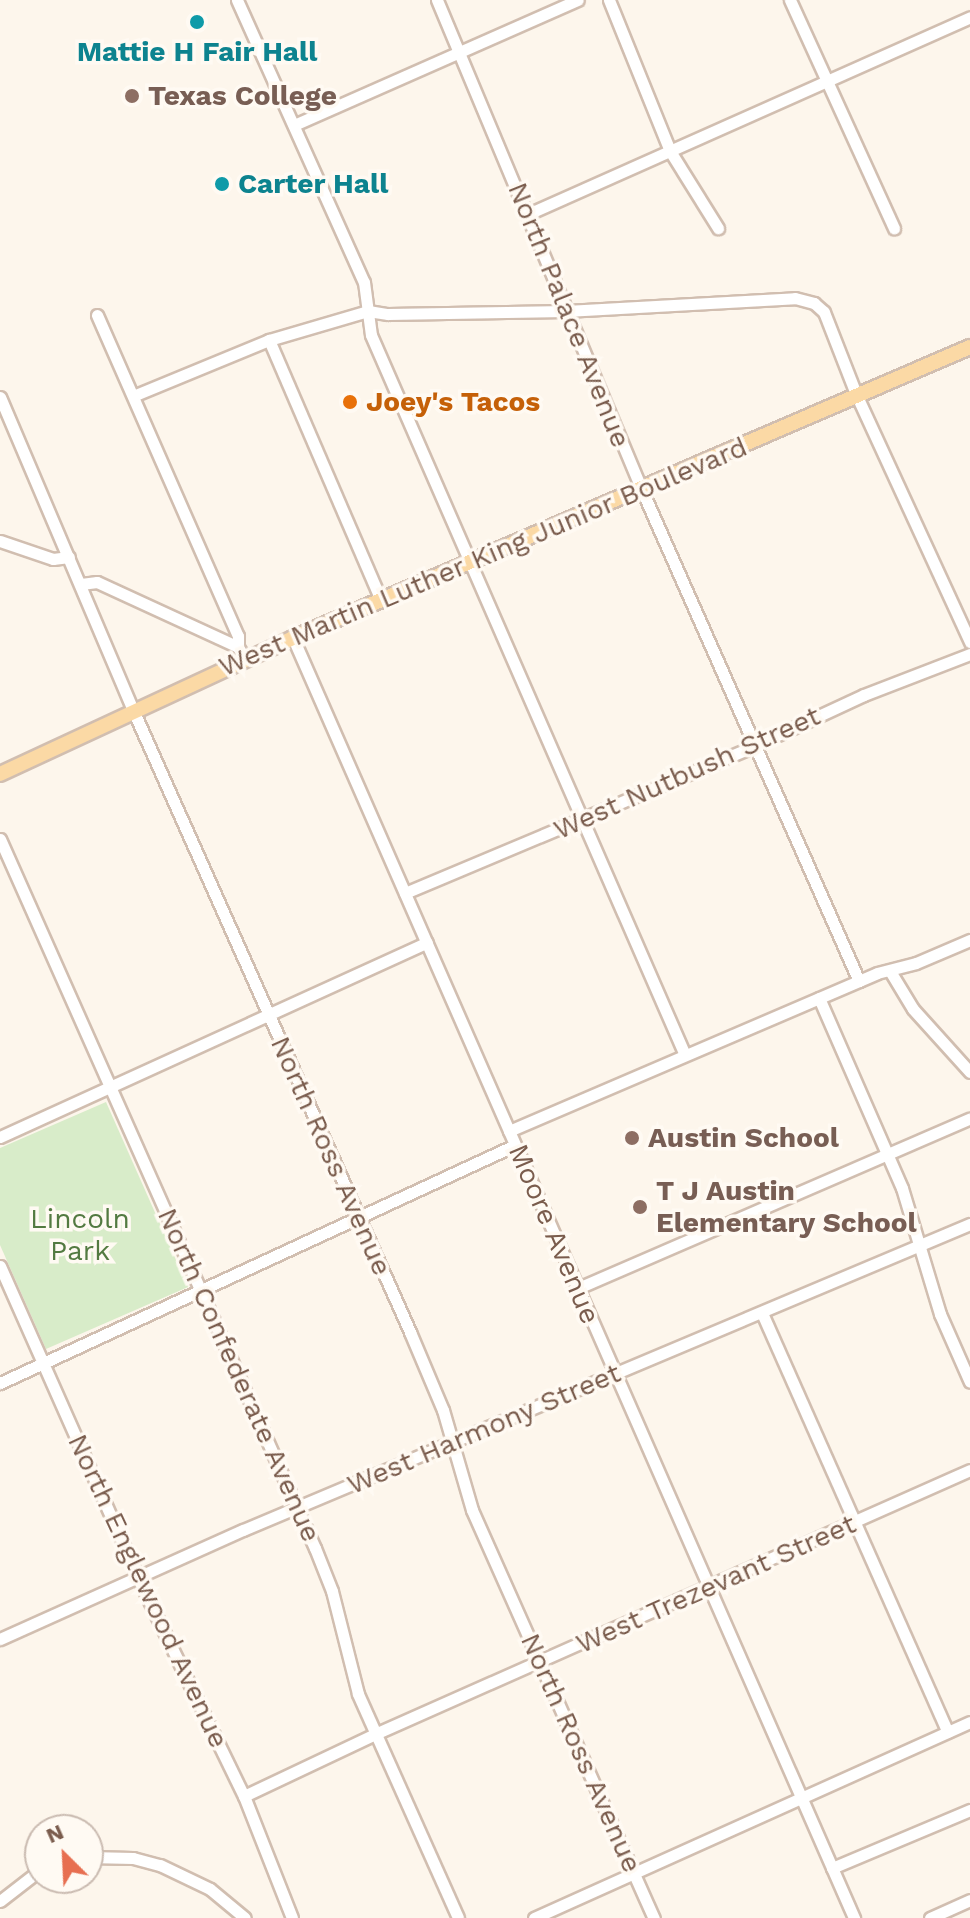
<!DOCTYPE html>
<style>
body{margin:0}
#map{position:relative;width:970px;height:1918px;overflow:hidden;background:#fdf6ec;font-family:"Work Sans",sans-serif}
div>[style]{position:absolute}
.green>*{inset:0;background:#d8ecc9}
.roads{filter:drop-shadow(2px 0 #d1beb0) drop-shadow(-2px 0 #d1beb0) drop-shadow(0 2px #d1beb0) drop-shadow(0 -2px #d1beb0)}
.minor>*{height:11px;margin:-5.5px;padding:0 5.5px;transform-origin:5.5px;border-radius:5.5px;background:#fff}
.major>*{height:14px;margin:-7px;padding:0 7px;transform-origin:7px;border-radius:7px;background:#fbd9a5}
.dots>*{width:22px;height:22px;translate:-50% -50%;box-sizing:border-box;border:4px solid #fffaf3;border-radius:50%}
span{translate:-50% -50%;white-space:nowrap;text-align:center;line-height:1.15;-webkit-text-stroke:7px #fffaf3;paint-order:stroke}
.culture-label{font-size:28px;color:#0d838f;font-weight:700}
.left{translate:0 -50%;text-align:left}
.education-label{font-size:28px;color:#785e54;font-weight:700}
.street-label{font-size:28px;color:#7a5c4d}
.food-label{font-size:28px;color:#c56008;font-weight:700}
.park-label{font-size:28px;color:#537a41}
.north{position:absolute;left:24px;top:1814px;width:80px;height:80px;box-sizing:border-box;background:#fffaf3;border:2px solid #cabbb1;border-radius:50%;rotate:336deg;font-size:22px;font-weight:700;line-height:32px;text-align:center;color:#7a5c4d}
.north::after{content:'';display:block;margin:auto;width:28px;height:36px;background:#e76f51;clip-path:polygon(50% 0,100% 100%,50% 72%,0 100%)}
</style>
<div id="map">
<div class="green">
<i style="clip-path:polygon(106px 1102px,188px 1287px,46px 1349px,0 1245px,0 1148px)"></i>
</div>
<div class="roads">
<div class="minor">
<i style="left:237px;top:0;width:309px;rotate:65.8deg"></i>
<i style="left:364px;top:282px;width:53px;rotate:82.5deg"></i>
<i style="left:371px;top:335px;width:785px;rotate:66.44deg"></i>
<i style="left:437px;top:0;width:529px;rotate:67.31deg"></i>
<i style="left:641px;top:488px;width:539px;rotate:66.15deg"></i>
<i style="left:609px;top:0;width:163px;rotate:68deg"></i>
<i style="left:670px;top:151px;width:91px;rotate:58.1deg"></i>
<i style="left:790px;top:0;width:251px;rotate:65.5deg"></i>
<i style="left:294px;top:125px;width:310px;rotate:-23.8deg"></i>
<i style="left:528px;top:214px;width:484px;rotate:-24deg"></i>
<i style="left:97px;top:315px;width:351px;rotate:66.3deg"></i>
<i style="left:238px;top:636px;width:11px;rotate:90deg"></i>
<i style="left:269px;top:340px;width:283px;rotate:66.7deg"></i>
<i style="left:133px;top:396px;width:147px;rotate:-22.4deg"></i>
<i style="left:269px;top:340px;width:103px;rotate:-16.3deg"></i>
<i style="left:368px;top:311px;width:20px;rotate:9deg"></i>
<i style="left:388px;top:314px;width:178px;rotate:-1deg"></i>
<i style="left:566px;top:311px;width:229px;rotate:-3.2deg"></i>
<i style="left:795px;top:298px;width:20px;rotate:15deg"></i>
<i style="left:814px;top:303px;width:13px;rotate:42deg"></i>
<i style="left:824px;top:312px;width:88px;rotate:68.7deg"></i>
<i style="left:856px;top:394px;width:273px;rotate:65.3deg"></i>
<i style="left:0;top:397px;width:340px;rotate:67deg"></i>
<i style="left:133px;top:710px;width:681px;rotate:65.99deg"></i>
<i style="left:410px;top:1332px;width:85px;rotate:67.1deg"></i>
<i style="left:443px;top:1410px;width:104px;rotate:73.8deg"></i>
<i style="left:472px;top:1510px;width:447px;rotate:66deg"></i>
<i style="left:0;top:541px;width:56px;rotate:18.8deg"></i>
<i style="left:53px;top:559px;width:16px;rotate:-7deg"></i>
<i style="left:81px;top:584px;width:16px;rotate:-7deg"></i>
<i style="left:97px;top:582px;width:155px;rotate:24.7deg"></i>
<i style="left:238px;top:647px;width:6px;rotate:59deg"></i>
<i style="left:293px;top:638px;width:1398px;rotate:66.33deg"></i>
<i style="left:0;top:839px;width:776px;rotate:66.05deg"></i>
<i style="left:315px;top:1548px;width:46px;rotate:68.4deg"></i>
<i style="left:332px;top:1591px;width:106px;rotate:75.8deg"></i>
<i style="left:358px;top:1694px;width:245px;rotate:65.9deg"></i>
<i style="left:405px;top:893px;width:379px;rotate:-22.8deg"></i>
<i style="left:754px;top:746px;width:121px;rotate:-24.9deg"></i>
<i style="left:864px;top:695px;width:114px;rotate:-21.1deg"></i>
<i style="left:890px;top:971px;width:44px;rotate:58.8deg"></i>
<i style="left:913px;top:1009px;width:85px;rotate:47.9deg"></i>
<i style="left:819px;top:998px;width:207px;rotate:66.4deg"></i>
<i style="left:902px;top:1188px;width:132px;rotate:73.2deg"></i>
<i style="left:940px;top:1314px;width:74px;rotate:66.2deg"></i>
<i style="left:509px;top:1131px;width:400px;rotate:-23.2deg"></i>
<i style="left:877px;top:973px;width:40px;rotate:-14.4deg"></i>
<i style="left:916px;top:963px;width:59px;rotate:-23.1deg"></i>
<i style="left:0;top:1137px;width:469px;rotate:-24.5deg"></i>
<i style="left:0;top:1266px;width:341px;rotate:66.1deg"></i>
<i style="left:138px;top:1578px;width:242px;rotate:64.1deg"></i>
<i style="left:244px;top:1796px;width:131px;rotate:68.5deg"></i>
<i style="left:578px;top:1288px;width:427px;rotate:-23.4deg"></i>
<i style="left:762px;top:1313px;width:458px;rotate:66.1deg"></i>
<i style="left:0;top:1383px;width:567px;rotate:-24.8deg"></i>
<i style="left:0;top:1639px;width:266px;rotate:-24.2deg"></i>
<i style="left:243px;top:1530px;width:789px;rotate:-22.83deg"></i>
<i style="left:244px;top:1796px;width:145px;rotate:-25.3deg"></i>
<i style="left:375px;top:1734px;width:651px;rotate:-23.93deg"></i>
<i style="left:88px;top:1857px;width:45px;rotate:1.3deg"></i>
<i style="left:133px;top:1858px;width:28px;rotate:15deg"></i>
<i style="left:160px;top:1865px;width:55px;rotate:25.6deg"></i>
<i style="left:210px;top:1889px;width:45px;rotate:39.6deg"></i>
<i style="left:832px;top:1868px;width:150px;rotate:-22.8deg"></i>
<i style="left:0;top:1901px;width:51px;rotate:-37.8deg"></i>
<i style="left:534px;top:1918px;width:478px;rotate:-24.2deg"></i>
<i style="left:930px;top:1918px;width:44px;rotate:-24.2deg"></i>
</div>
<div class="major">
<i style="left:0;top:774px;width:323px;rotate:-24.9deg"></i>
<i style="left:293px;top:638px;width:737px;rotate:-23.26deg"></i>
</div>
</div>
<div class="dots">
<i style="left:197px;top:22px;background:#0f9aa8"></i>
<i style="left:132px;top:96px;background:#8d6e63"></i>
<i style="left:222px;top:184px;background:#0f9aa8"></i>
<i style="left:350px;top:402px;background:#e8710a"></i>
<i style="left:632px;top:1138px;background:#8d6e63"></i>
<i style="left:640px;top:1207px;background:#8d6e63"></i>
</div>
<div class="culture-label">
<span style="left:197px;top:52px">Mattie H Fair Hall</span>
<span class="left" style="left:238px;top:184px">Carter Hall</span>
</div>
<div class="education-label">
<span class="left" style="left:148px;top:96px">Texas College</span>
<span class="left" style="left:648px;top:1138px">Austin School</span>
<span class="left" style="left:656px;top:1207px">T J Austin<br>Elementary School</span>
</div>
<div class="street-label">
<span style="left:569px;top:315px;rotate:68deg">North Palace Avenue</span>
<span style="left:483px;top:557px;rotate:-23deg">West Martin Luther King Junior Boulevard</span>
<span style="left:687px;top:773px;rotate:-24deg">West Nutbush Street</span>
<span style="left:331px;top:1156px;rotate:66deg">North Ross Avenue</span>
<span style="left:554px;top:1234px;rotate:67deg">Moore Avenue</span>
<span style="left:239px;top:1375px;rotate:66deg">North Confederate Avenue</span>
<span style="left:484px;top:1429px;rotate:-23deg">West Harmony Street</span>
<span style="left:716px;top:1584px;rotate:-24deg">West Trezevant Street</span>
<span style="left:148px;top:1591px;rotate:65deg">North Englewood Avenue</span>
<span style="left:581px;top:1753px;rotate:66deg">North Ross Avenue</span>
</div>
<div class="food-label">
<span class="left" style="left:366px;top:402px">Joey's Tacos</span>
</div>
<div class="park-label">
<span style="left:80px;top:1235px">Lincoln<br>Park</span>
</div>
<div class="north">N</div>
</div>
